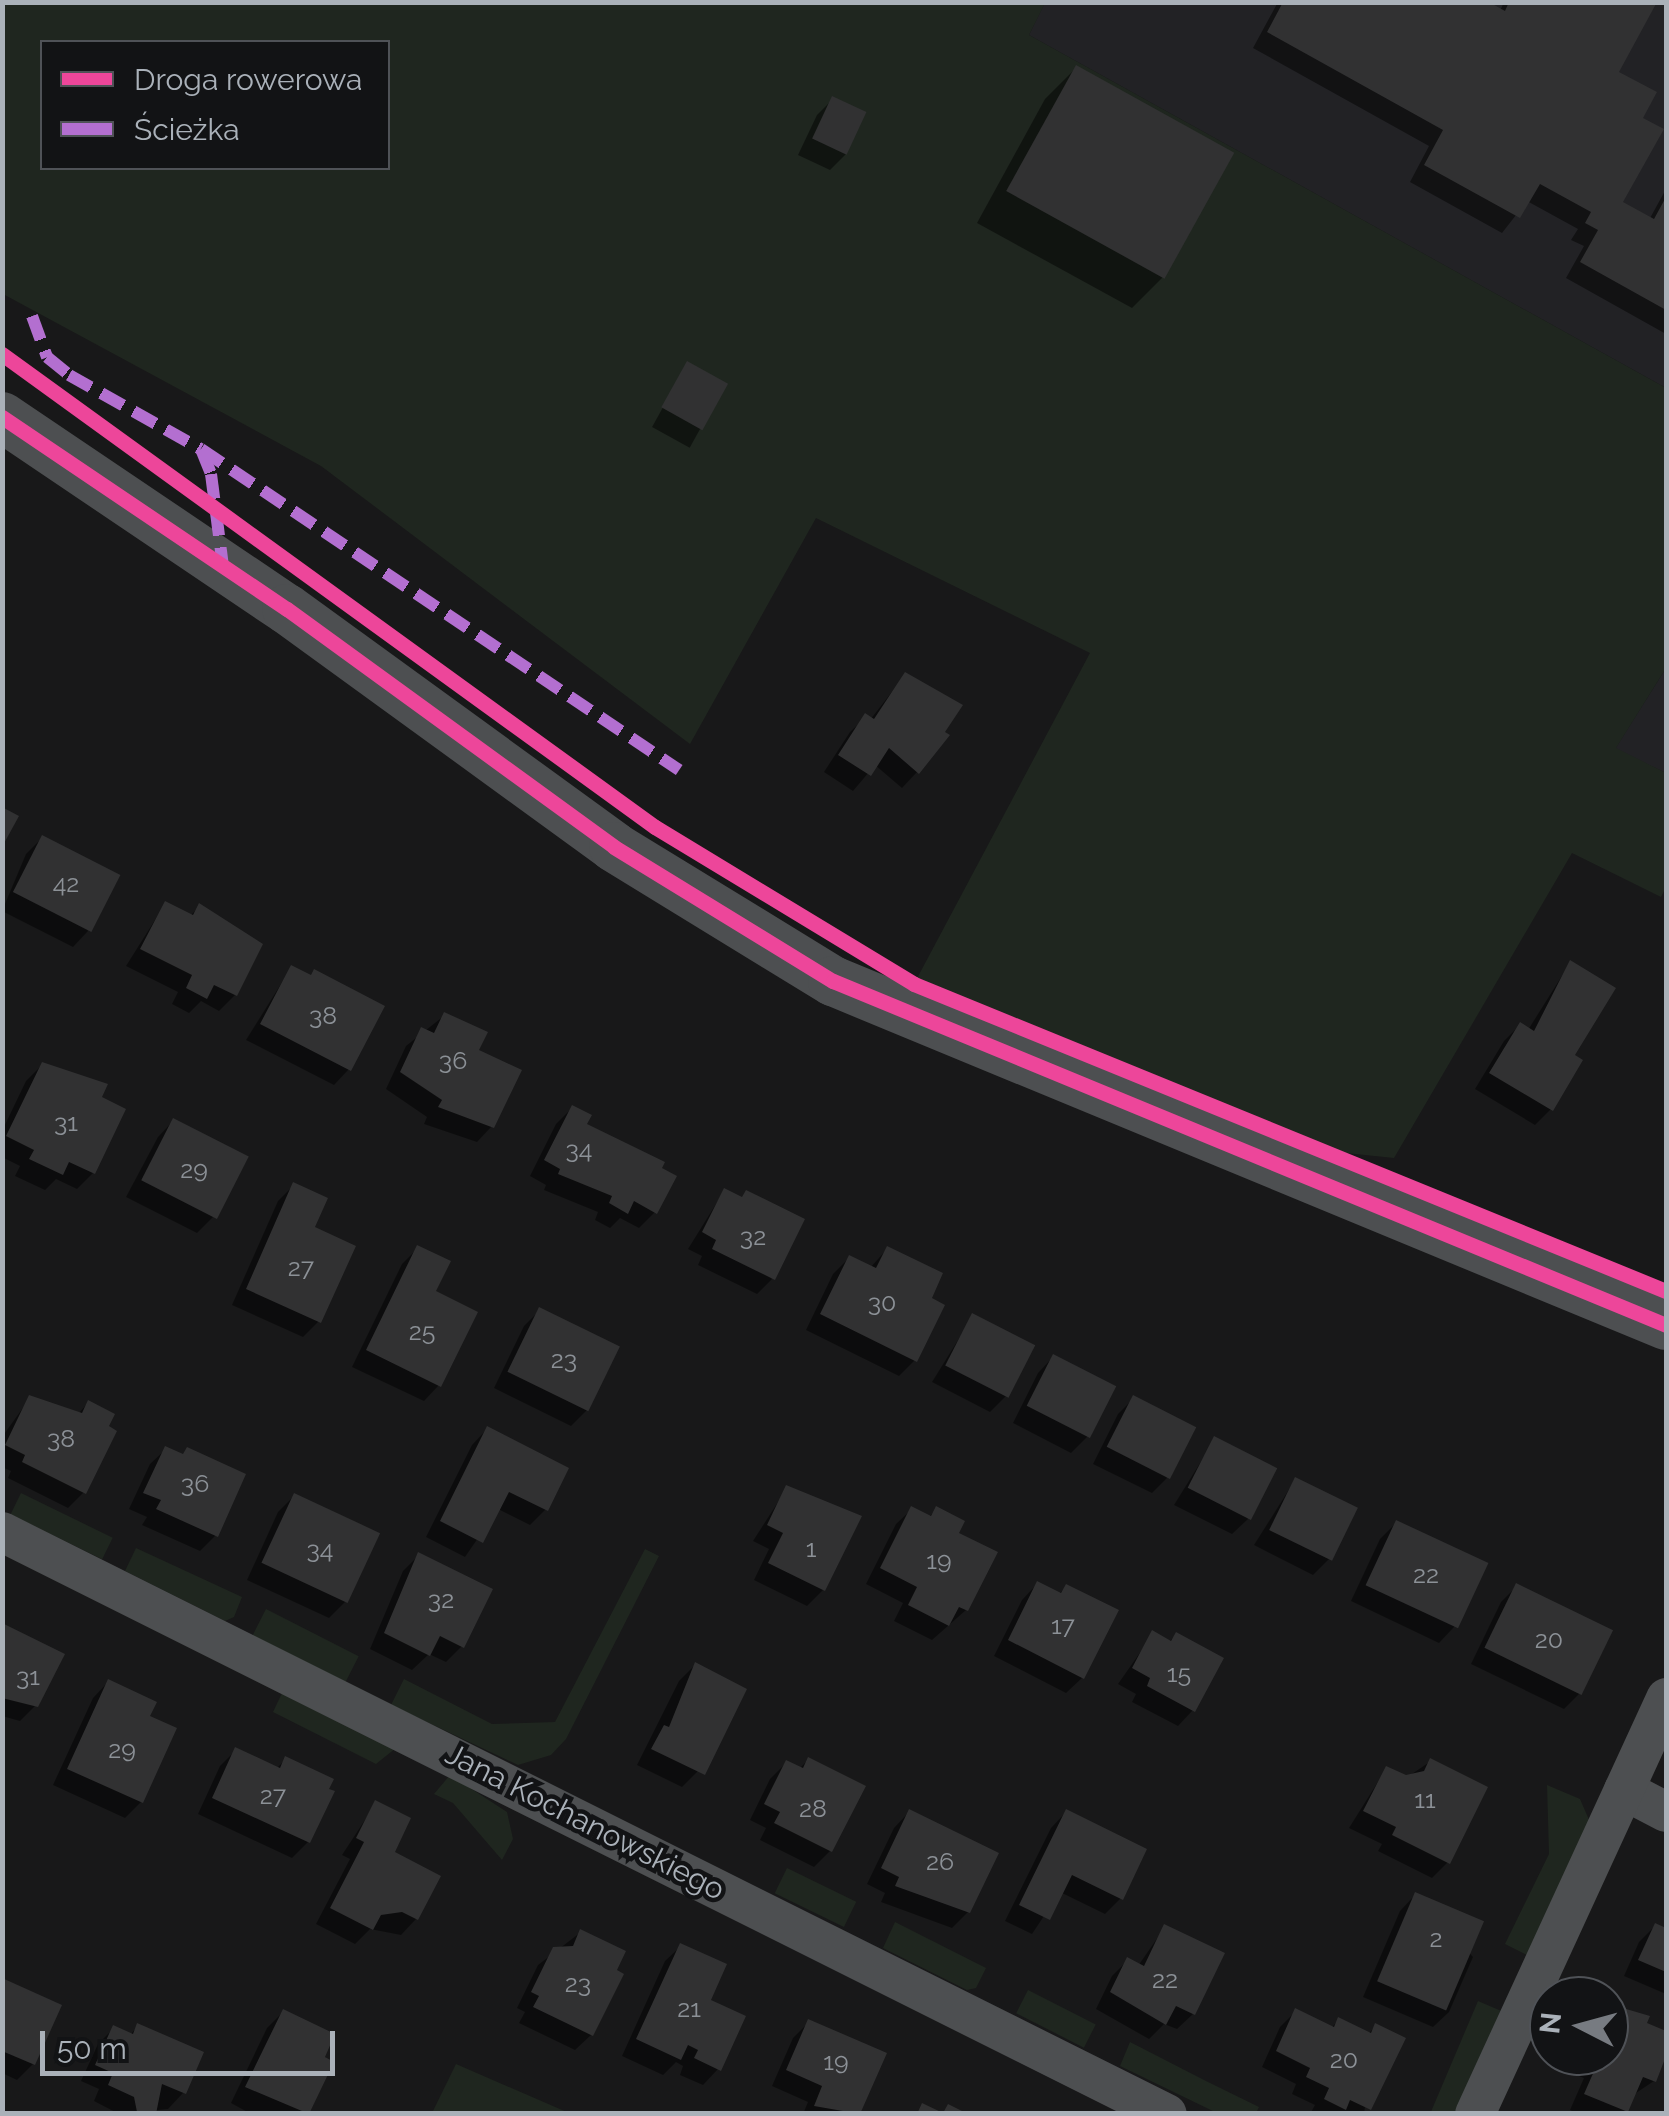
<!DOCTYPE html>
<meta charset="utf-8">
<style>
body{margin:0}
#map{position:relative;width:1669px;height:2116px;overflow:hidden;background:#181819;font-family:Raleway,sans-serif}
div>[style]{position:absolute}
.built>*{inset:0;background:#222225}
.green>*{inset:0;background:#1f261f;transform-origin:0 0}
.shadow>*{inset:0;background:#0007;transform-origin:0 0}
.building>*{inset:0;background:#313132;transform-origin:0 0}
.minor>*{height:40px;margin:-20px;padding:0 20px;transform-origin:20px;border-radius:20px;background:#4d4f51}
.tertiary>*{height:50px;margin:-25px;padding:0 25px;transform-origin:25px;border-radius:25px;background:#4d4f51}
.quiet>*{height:12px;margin-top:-6px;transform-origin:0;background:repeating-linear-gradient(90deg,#b36fd0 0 25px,transparent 0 37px)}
.cycleway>*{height:15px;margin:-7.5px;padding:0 7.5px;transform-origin:7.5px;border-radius:7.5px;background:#ed469a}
span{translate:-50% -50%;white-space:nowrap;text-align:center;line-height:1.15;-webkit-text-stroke:9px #121315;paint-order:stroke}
.number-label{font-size:25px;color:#8c9197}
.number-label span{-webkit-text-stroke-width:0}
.street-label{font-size:30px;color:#aab1b9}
.frame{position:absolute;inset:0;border:5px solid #aab1b9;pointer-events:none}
.legend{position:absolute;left:40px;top:40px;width:350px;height:130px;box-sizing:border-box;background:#121315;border:2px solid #4f5257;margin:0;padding:12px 18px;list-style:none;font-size:30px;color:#aab1b9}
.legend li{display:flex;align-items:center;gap:20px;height:50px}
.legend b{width:50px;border:2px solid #4f5257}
.north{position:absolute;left:1529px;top:1976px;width:100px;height:100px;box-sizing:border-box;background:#121315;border:2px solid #4f5257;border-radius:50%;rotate:276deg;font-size:28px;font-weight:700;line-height:40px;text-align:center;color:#aab1b9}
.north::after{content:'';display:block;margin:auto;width:35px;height:45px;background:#777b81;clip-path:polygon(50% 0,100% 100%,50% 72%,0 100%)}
.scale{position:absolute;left:40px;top:2031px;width:295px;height:45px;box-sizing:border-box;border:5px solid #aab1b9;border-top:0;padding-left:12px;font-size:30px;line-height:35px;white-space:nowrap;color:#aab1b9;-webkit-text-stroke:8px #121315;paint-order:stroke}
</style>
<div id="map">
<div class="built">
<i style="clip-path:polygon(1045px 2px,1666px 3px,1666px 388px,1029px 35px)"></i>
<i style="clip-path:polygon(1666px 668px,1666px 773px,1615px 749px)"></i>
</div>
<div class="green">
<i style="clip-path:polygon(evenodd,3px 3px,1045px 3px,1029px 35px,1666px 388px,1666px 668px,1616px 748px,1666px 773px,1666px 887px,1661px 897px,1572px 853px,1394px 1158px,1317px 1150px,914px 984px,1090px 653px,816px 518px,690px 744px,321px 466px,3px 294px,3px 3px,42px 42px,388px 42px,388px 168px,42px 168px,42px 42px)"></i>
<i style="left:21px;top:1493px;width:102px;height:24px;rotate:26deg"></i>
<i style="clip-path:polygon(136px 1548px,242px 1597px,234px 1617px,225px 1621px,125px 1571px)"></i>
<i style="clip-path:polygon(645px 1549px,659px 1556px,566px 1739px,551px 1755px,518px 1765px,391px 1705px,404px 1679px,492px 1724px,555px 1722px)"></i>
<i style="left:266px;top:1609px;width:104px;height:30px;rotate:27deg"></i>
<i style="clip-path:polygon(282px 1693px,396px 1748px,376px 1764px,273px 1712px)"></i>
<i style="clip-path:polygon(450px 1775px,507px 1812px,513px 1839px,502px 1860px,453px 1803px,434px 1794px)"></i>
<i style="clip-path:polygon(1547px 1785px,1580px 1799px,1590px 1822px,1529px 1956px,1505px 1944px,1549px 1854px)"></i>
<i style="left:787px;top:1868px;width:77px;height:28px;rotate:26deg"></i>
<i style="clip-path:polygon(895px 1922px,986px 1968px,976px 1988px,967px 1990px,883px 1948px)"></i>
<i style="left:1028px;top:1990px;width:76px;height:26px;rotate:27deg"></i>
<i style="left:1478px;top:2001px;width:28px;height:125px;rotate:23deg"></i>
<i style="clip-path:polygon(1130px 2042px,1206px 2081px,1259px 2107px,1256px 2113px,1217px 2113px,1120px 2066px)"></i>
<i style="clip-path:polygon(456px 2064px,569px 2113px,432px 2113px)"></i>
</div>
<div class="shadow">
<i style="clip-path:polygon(1278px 2px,1484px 2px,1500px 11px,1504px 2px,1655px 2px,1616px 73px,1640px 119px,1620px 203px,1649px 220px,1666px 189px,1666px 334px,1566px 278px,1584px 246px,1571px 240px,1578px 229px,1527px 201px,1502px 233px,1410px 182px,1429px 146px,1253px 48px)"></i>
<i style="clip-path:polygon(1076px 68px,1163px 277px,1132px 308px,977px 223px,1045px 99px)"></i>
<i style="clip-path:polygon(833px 99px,846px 154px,830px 170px,798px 155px,817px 115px)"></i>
<i style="left:687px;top:364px;width:43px;height:72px;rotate:29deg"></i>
<i style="clip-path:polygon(905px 675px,917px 772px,902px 788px,875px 765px,853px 791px,824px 772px,850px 732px,866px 717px,870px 720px)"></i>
<i style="clip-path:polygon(42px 838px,88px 931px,73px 947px,2px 911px,26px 854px)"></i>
<i style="clip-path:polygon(165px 904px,190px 916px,200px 906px,235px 995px,219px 1011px,201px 1001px,189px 1013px,172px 1004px,178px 992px,126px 966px)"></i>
<i style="clip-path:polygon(1570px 963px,1572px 1056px,1551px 1109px,1535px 1125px,1475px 1089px,1504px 1041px,1520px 1025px,1528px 1030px)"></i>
<i style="clip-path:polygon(291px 968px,349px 1069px,334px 1085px,246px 1040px)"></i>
<i style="clip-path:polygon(445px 1015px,476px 1051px,492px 1126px,477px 1142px,424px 1124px,427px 1117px,386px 1089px,406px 1046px)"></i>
<i style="clip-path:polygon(42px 1065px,123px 1110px,93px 1173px,77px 1189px,56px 1179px,45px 1190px,15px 1176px,20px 1166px,2px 1157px,2px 1131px,26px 1081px)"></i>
<i style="clip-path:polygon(572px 1108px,655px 1212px,639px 1228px,620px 1218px,610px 1228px,595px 1220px,598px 1212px,544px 1190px,546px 1185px,530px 1176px,556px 1124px)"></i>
<i style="clip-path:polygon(173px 1121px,213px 1217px,197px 1233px,126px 1197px,158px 1137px)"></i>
<i style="clip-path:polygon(294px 1185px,312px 1228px,319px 1321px,303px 1337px,232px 1305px,278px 1201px)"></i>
<i style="clip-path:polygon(724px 1191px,772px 1279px,757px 1294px,698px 1265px,702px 1256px,688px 1249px)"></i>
<i style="clip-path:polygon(418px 1248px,433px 1293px,439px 1385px,424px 1401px,352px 1367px,402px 1264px)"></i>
<i style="clip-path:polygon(887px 1249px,928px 1300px,915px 1360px,899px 1376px,806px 1330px,833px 1274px,849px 1258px,870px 1268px)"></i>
<i style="clip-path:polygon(540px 1310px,587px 1410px,571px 1426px,494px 1388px,524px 1326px)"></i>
<i style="clip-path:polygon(973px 1316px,1006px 1396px,990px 1412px,932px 1382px)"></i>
<i style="clip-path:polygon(1053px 1357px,1112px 1387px,1087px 1437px,1071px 1453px,1013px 1423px,1038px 1373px)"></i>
<i style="clip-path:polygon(30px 1398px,78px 1414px,88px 1403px,84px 1492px,68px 1508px,8px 1478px,11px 1471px,2px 1467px,2px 1437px)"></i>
<i style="clip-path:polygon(1134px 1398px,1167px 1478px,1152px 1493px,1093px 1464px,1118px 1414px)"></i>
<i style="clip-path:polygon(487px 1429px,546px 1509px,530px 1525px,498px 1509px,465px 1557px,426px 1537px,472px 1445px)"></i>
<i style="clip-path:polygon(1215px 1439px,1248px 1519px,1232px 1534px,1174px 1505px)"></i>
<i style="clip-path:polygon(166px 1449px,182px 1456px,216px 1535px,200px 1551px,142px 1525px,147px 1517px,129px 1509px,150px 1464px)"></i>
<i style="clip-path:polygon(1295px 1480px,1329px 1559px,1313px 1575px,1254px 1545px)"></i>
<i style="clip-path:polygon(787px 1488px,823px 1590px,807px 1606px,754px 1580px,769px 1549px,753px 1541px)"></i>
<i style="clip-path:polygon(294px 1496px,345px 1602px,329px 1618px,247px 1580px,278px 1512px)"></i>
<i style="clip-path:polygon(912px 1509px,929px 1517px,937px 1509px,956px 1534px,966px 1610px,932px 1640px,894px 1621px,903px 1603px,866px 1584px,896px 1524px)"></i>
<i style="clip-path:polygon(1396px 1523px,1484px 1565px,1454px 1627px,1439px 1643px,1351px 1601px,1380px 1539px)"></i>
<i style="clip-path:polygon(419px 1555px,462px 1646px,446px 1662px,429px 1654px,412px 1670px,370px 1649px,403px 1571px)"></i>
<i style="clip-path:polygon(1037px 1584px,1058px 1595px,1066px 1587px,1082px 1678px,1066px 1693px,994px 1656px,1022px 1600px)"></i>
<i style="clip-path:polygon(1517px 1586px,1580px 1693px,1564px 1709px,1471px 1664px,1501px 1602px)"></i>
<i style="clip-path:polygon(2px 1625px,36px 1705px,20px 1721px,2px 1716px)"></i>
<i style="clip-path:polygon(1153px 1634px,1169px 1642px,1176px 1635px,1193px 1710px,1178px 1726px,1132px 1702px,1136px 1694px,1118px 1684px)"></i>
<i style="clip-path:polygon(695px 1665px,698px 1771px,682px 1787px,637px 1765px,679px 1681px)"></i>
<i style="clip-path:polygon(108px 1682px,146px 1717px,174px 1729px,141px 1802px,125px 1818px,53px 1785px,93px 1698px)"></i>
<i style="clip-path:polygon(236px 1750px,276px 1769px,286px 1759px,308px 1842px,292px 1858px,198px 1814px,220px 1766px)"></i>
<i style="clip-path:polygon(808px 1760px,830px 1851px,814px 1867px,760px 1840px,766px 1828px,750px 1820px,770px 1779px,786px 1763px,799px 1769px)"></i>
<i style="clip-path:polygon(1431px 1761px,1448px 1862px,1432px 1878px,1378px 1851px,1382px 1844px,1349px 1828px,1386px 1769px,1406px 1778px)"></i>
<i style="clip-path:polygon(376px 1803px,416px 1919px,401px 1935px,370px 1929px,355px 1944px,316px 1924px,350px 1859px,342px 1855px)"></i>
<i style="clip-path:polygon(909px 1812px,968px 1912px,952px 1928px,881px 1902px,885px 1893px,867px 1884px,894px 1828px)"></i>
<i style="clip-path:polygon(1066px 1812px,1121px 1898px,1105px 1914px,1060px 1892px,1032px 1934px,1005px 1921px,1051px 1828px)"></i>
<i style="clip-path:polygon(1415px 1895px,1473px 1957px,1449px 2012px,1433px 2027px,1363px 1997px,1400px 1911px)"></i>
<i style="clip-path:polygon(1655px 1926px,1666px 1931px,1666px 1994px,1624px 1976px,1639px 1942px)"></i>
<i style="clip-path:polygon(1165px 1927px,1193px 2014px,1177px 2029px,1164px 2024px,1149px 2039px,1096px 2009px,1112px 1976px,1128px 1960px,1138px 1966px)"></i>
<i style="clip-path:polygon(581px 1932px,591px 2035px,575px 2050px,519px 2023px,525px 2012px,517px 2008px,538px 1965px)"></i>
<i style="clip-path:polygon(681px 1946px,707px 2001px,718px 2069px,703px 2085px,680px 2075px,683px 2066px,676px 2062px,663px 2075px,622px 2056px,665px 1961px)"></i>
<i style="clip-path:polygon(2px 1981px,33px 2064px,17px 2080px,2px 2073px)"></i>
<i style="clip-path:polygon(1609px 2006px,1666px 2034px,1666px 2050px,1654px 2081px,1633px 2095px,1623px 2114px,1578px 2114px,1570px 2110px,1584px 2078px,1568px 2072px,1575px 2056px,1609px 2056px)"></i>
<i style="clip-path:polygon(1296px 2011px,1331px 2028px,1339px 2020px,1368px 2034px,1376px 2026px,1364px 2114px,1310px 2114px,1315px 2105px,1292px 2094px,1296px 2084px,1262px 2067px,1280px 2027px)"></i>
<i style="clip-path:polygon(283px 2012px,331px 2063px,307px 2114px,251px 2114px,231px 2103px,267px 2028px)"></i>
<i style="clip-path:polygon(809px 2022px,857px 2114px,803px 2114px,808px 2102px,772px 2086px,793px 2038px)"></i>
<i style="clip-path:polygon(138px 2026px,201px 2054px,183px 2093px,168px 2109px,119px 2114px,94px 2101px,99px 2089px,81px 2081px,98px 2044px,114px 2028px,130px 2035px)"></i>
</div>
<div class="building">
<i style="clip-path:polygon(1283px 2px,1489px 2px,1505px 11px,1509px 2px,1657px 2px,1619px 72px,1657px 92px,1643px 118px,1664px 129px,1623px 202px,1654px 219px,1666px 197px,1666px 310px,1580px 262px,1598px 230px,1585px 223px,1591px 212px,1540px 184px,1520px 218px,1424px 165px,1443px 130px,1267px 32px)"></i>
<i style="left:1076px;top:65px;width:181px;height:144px;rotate:29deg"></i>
<i style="left:832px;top:96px;width:38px;height:47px;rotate:25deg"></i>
<i style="left:687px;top:361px;width:47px;height:53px;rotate:29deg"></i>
<i style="clip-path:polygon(905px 672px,963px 705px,945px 732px,950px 735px,919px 774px,889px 748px,871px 776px,838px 755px,865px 713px,874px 719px)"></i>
<i style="clip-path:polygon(2px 807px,19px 816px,2px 847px)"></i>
<i style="left:42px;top:835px;width:88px;height:64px;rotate:27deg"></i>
<i style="clip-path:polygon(165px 901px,193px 915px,199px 903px,263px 944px,237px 996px,214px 985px,207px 999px,186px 988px,192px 975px,140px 949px)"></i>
<i style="clip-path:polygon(1570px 960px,1616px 988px,1575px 1055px,1583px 1060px,1553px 1111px,1489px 1073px,1520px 1022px,1534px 1031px)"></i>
<i style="clip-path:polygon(291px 965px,311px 975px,314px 969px,385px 1006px,351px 1071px,260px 1024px)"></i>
<i style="clip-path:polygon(444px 1012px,488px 1032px,479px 1050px,522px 1070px,494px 1128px,438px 1107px,442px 1100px,400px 1072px,421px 1027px,434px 1033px)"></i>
<i style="clip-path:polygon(42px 1062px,108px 1084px,102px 1097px,126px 1109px,95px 1174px,69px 1162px,63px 1175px,29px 1159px,34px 1150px,6px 1136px)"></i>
<i style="clip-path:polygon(572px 1105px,592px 1115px,587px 1124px,665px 1162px,662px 1168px,677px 1176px,657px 1214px,634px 1201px,628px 1214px,609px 1203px,612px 1196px,558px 1174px,560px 1169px,544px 1160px)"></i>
<i style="left:173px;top:1118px;width:85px;height:70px;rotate:27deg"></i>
<i style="clip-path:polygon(293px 1182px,328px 1198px,315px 1227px,356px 1246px,321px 1323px,246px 1289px)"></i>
<i style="clip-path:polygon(724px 1188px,742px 1197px,746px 1190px,805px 1219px,775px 1280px,712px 1249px,716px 1240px,702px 1232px)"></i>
<i style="clip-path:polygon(417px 1245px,451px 1261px,436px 1291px,478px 1312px,441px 1387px,366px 1350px)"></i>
<i style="clip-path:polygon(887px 1246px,943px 1273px,932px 1298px,945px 1305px,917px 1362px,820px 1314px,849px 1255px,876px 1268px)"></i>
<i style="left:539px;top:1307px;width:90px;height:72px;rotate:26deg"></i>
<i style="left:972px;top:1313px;width:71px;height:59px;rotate:27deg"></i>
<i style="left:1053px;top:1354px;width:71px;height:58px;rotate:27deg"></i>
<i style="clip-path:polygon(29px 1395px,82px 1413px,88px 1400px,115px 1414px,109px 1426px,117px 1431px,86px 1494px,22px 1462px,25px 1455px,5px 1445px)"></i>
<i style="left:1133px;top:1395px;width:71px;height:58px;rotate:27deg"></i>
<i style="clip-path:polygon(487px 1426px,569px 1468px,548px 1511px,509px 1492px,483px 1543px,440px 1521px)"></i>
<i style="left:1214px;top:1436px;width:71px;height:58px;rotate:27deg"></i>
<i style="clip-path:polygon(165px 1446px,183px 1454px,187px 1447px,246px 1474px,218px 1537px,156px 1509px,161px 1500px,143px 1493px)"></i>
<i style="left:1295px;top:1477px;width:70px;height:59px;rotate:26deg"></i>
<i style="clip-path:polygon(786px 1485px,862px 1516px,825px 1591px,768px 1563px,783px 1533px,767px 1525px)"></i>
<i style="left:294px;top:1493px;width:95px;height:77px;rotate:25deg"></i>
<i style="clip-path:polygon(911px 1506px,931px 1516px,936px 1506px,965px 1521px,959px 1533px,998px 1552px,968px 1611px,959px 1607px,949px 1626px,908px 1605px,917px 1587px,880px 1568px)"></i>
<i style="left:1396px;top:1520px;width:102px;height:72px;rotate:25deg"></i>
<i style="clip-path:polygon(418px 1552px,493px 1589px,464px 1648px,440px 1636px,430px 1656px,384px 1633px)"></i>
<i style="clip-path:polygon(1037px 1581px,1061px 1593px,1066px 1584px,1119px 1610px,1084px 1679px,1008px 1640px)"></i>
<i style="left:1516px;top:1583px;width:108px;height:72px;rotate:26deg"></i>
<i style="clip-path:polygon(2px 1623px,65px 1654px,38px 1707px,2px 1698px)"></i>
<i style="clip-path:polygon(1152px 1630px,1171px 1641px,1176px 1632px,1224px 1658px,1195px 1712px,1147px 1686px,1150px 1678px,1132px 1668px)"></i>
<i style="clip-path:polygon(695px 1662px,747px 1689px,705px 1775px,651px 1749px,664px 1725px,669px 1727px)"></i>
<i style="clip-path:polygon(108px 1679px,157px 1702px,150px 1716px,177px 1728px,143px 1803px,67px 1769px)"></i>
<i style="clip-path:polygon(235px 1747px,280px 1768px,285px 1756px,334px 1779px,329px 1789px,335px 1791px,310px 1843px,212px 1798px)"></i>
<i style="clip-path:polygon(808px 1757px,866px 1786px,832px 1852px,774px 1823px,780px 1812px,764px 1804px,786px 1760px,803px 1768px)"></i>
<i style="clip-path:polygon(1430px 1758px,1488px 1787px,1450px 1864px,1392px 1835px,1396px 1827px,1363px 1811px,1386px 1766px,1406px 1775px,1424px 1771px)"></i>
<i style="clip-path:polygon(375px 1800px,411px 1818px,395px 1852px,441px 1876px,418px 1920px,402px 1912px,381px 1915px,373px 1930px,330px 1908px,364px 1842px,356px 1838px)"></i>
<i style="clip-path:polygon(909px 1809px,999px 1853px,970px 1913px,895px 1886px,899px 1877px,881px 1868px)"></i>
<i style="clip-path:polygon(1066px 1809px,1147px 1849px,1123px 1900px,1072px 1875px,1050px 1920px,1019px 1905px)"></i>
<i style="left:1415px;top:1892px;width:75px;height:97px;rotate:23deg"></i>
<i style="clip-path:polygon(1655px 1923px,1666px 1928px,1666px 1972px,1638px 1960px)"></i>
<i style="clip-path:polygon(1164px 1924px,1225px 1953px,1195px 2015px,1176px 2006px,1166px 2025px,1110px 1992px,1127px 1957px,1144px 1966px)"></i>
<i style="clip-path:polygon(580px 1929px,626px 1951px,617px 1970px,624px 1974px,593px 2036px,533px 2007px,539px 1996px,531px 1992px,553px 1947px,573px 1946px)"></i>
<i style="clip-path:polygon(680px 1943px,727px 1964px,711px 2000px,746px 2016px,721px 2071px,694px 2058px,698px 2050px,688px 2045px,681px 2060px,636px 2039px)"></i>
<i style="clip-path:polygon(2px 1978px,62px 2005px,35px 2065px,2px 2051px)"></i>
<i style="clip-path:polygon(1609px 2004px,1650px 2016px,1647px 2023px,1666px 2031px,1666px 2056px,1656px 2082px,1643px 2077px,1628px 2112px,1584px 2094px,1598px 2062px,1583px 2056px,1609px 2056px)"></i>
<i style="clip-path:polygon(1295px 2008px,1334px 2027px,1338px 2017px,1371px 2033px,1375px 2023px,1406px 2038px,1371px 2110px,1350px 2100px,1346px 2110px,1324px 2099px,1329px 2088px,1306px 2077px,1310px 2068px,1276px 2051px)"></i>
<i style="clip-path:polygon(283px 2009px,335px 2034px,325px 2057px,334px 2062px,309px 2114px,245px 2087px)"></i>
<i style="clip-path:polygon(808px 2019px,887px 2053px,860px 2114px,814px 2106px,822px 2086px,786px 2070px)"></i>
<i style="clip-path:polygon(137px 2023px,204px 2052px,186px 2094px,162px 2084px,156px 2114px,137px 2112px,134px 2097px,108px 2085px,113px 2073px,95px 2065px,113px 2025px,133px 2034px)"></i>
<i style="clip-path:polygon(922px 2103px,943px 2113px,948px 2104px,968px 2114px,917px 2114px)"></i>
</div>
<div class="minor">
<i style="left:2px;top:1532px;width:1302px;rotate:26.55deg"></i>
<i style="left:1624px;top:1790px;width:47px;rotate:27.6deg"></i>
<i style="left:1475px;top:2114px;width:458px;rotate:-65.3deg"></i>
</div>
<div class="tertiary">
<i style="left:2px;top:417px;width:344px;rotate:34deg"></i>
<i style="left:287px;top:609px;width:404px;rotate:36deg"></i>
<i style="left:614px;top:847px;width:257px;rotate:31.5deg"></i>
<i style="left:833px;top:981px;width:901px;rotate:22.44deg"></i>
</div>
<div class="quiet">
<i style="left:32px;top:316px;width:44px;rotate:69.9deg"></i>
<i style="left:47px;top:357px;width:28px;rotate:39deg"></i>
<i style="left:69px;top:375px;width:151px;rotate:29.3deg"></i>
<i style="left:201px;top:449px;width:27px;rotate:68deg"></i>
<i style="left:211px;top:474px;width:93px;rotate:82.6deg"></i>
<i style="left:201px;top:449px;width:576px;rotate:33.88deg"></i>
</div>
<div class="cycleway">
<i style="left:2px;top:354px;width:806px;rotate:35.92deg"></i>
<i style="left:655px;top:827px;width:303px;rotate:31.2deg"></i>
<i style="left:914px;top:984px;width:812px;rotate:22.21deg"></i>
<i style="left:2px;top:417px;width:344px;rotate:34deg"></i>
<i style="left:287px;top:609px;width:404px;rotate:36deg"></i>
<i style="left:614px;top:847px;width:257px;rotate:31.5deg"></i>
<i style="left:833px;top:981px;width:901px;rotate:22.44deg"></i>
</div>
<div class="number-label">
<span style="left:66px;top:883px">42</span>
<span style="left:323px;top:1015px">38</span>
<span style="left:453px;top:1060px">36</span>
<span style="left:66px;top:1122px">31</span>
<span style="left:579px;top:1149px">34</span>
<span style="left:194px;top:1169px">29</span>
<span style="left:753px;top:1236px">32</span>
<span style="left:301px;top:1267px">27</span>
<span style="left:882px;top:1302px">30</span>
<span style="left:422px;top:1331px">25</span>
<span style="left:564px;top:1359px">23</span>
<span style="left:61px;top:1438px">38</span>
<span style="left:195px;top:1483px">36</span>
<span style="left:811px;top:1548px">1</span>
<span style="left:320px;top:1549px">34</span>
<span style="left:939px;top:1560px">19</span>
<span style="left:1426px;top:1574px">22</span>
<span style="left:441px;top:1599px">32</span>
<span style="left:1063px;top:1625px">17</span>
<span style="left:1549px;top:1639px">20</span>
<span style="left:1179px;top:1673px">15</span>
<span style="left:28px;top:1676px">31</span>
<span style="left:122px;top:1749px">29</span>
<span style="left:273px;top:1795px">27</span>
<span style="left:1425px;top:1799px">11</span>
<span style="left:813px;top:1808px">28</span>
<span style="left:940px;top:1861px">26</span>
<span style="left:1436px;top:1938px">2</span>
<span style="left:1165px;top:1979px">22</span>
<span style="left:578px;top:1983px">23</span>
<span style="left:689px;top:2008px">21</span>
<span style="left:1344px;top:2059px">20</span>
<span style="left:836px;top:2061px">19</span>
</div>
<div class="street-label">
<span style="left:585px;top:1822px;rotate:27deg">Jana Kochanowskiego</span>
</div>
<div class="frame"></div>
<ul class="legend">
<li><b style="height:12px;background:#ed469a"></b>Droga rowerowa</li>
<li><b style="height:12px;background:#b36fd0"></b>Ścieżka</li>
</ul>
<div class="north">N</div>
<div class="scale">50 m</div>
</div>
